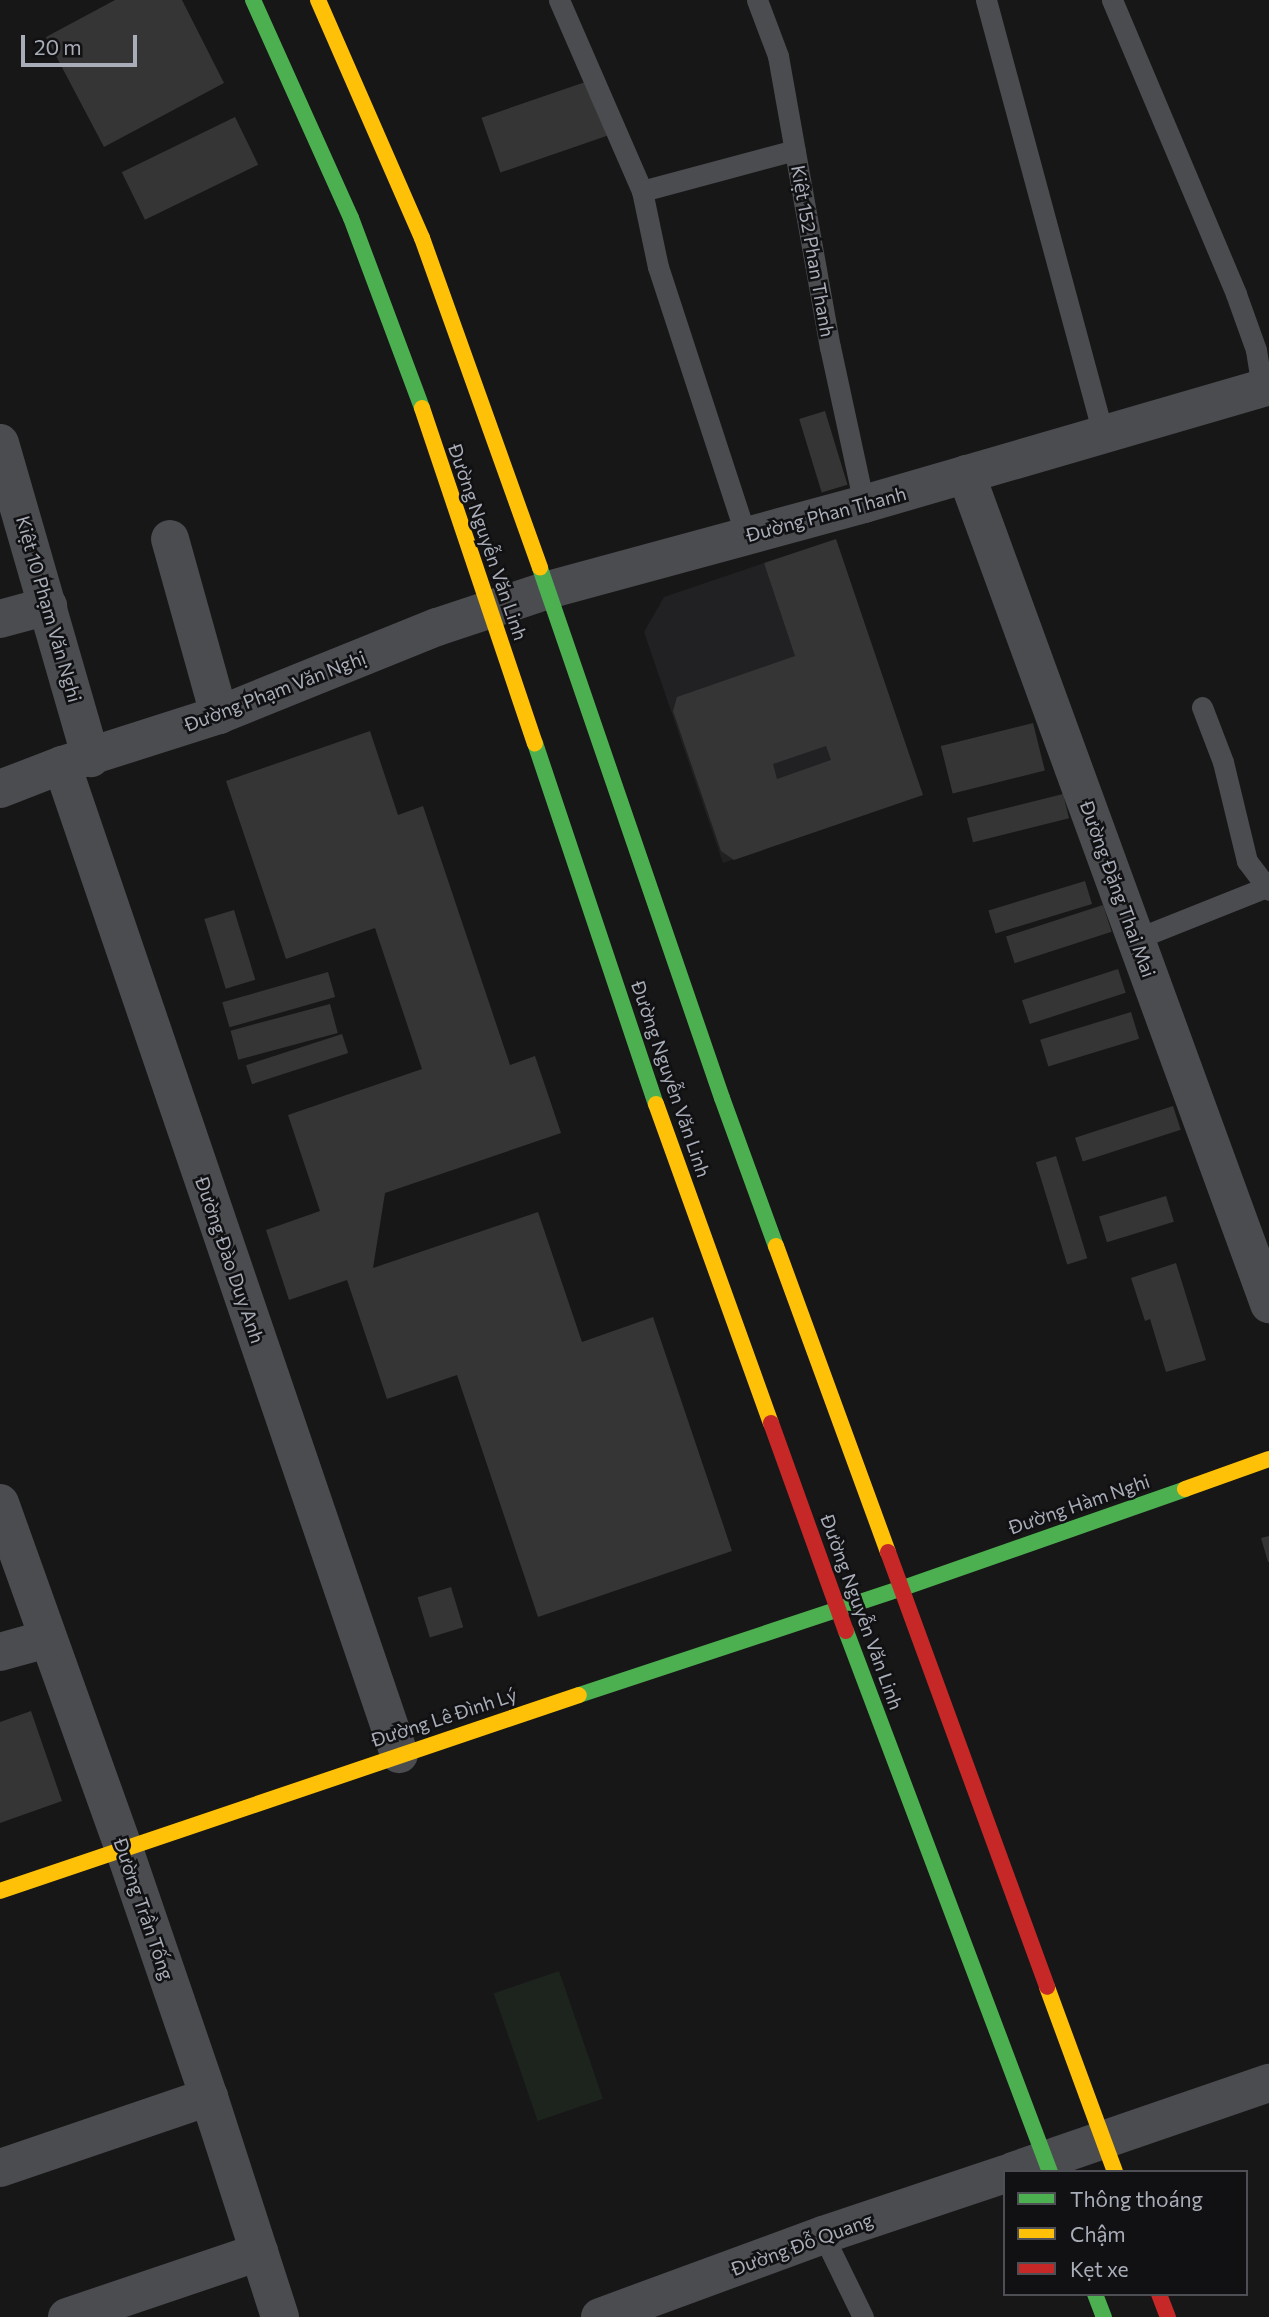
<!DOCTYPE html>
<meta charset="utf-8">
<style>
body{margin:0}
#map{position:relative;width:1269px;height:2317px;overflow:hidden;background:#171717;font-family:Commissioner,sans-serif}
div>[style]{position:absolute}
.built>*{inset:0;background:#212123}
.green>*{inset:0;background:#1d241e;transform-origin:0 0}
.building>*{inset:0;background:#353536;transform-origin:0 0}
.lane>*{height:21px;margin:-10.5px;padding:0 10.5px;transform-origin:10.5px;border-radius:10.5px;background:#4b4c50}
.street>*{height:38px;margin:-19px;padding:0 19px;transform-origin:19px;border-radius:19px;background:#4b4c50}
.fast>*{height:16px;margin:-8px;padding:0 8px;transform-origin:8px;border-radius:8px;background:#4caf50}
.slow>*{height:16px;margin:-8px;padding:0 8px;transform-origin:8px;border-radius:8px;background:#ffc107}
.jam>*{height:16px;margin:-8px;padding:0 8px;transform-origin:8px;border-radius:8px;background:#c62828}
span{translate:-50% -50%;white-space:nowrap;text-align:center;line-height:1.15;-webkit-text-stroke:5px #111113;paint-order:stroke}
.street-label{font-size:19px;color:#a8adb8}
.legend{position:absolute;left:1003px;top:2170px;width:245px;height:126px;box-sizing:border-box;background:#111113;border:2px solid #4d4f55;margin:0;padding:9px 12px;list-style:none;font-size:21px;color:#a8adb8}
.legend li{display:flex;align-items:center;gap:14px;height:35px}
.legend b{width:35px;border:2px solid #4d4f55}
.scale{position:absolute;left:21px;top:35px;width:116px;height:32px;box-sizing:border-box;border:4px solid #a8adb8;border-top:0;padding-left:9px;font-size:21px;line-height:24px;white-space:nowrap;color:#a8adb8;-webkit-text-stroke:5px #111113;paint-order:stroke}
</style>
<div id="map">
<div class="built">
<i style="clip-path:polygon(764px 563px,923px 795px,723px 863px,644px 632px,664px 597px)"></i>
</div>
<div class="green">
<i style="left:559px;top:1971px;width:135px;height:69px;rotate:71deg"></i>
</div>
<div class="building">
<i style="clip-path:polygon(115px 0,182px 0,224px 83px,104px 147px,46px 37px)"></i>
<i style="left:594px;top:79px;width:58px;height:119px;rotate:71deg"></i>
<i style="left:235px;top:117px;width:53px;height:126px;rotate:64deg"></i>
<i style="left:825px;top:411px;width:77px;height:27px;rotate:73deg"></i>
<i style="clip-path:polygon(evenodd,836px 539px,923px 795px,734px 860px,721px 851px,673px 711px,677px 697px,795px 656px,764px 563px,836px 539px,826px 746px,831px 760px,777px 779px,773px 764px,826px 746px)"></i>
<i style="left:1033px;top:723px;width:49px;height:95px;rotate:76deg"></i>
<i style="clip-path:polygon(370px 731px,398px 815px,423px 806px,510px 1065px,535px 1056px,561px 1133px,385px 1193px,373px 1268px,538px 1212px,582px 1342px,653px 1317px,732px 1551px,538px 1617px,457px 1375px,387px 1399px,347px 1280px,289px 1300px,266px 1230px,320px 1211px,288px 1115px,422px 1069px,375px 928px,286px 959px,226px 781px)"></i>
<i style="left:1063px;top:794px;width:25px;height:99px;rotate:76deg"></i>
<i style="left:1085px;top:881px;width:24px;height:101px;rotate:73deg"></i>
<i style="left:1103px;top:905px;width:28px;height:102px;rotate:72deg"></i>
<i style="left:234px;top:910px;width:73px;height:31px;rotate:73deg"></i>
<i style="left:1118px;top:969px;width:25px;height:101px;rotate:72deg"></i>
<i style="left:328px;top:972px;width:26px;height:110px;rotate:74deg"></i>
<i style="left:330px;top:1004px;width:30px;height:103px;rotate:75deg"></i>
<i style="left:1131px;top:1012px;width:28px;height:95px;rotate:73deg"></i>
<i style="left:342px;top:1034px;width:20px;height:101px;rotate:72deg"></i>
<i style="left:1173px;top:1106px;width:25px;height:103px;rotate:72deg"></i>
<i style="left:1056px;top:1156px;width:107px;height:21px;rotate:73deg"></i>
<i style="left:1166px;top:1196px;width:27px;height:70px;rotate:73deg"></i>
<i style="clip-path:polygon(1176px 1263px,1206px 1360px,1166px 1372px,1150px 1319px,1145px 1321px,1131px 1278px)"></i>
<i style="clip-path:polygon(1269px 1536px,1269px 1562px,1268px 1562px,1261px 1538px)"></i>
<i style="left:451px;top:1587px;width:42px;height:35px;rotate:73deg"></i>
<i style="clip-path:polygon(31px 1711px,62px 1801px,0 1823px,0 1722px)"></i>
</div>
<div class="lane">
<i style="left:559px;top:0;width:208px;rotate:66.5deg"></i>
<i style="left:757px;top:0;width:60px;rotate:69.4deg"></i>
<i style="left:778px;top:56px;width:296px;rotate:79.9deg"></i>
<i style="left:830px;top:347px;width:161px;rotate:77.8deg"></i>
<i style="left:986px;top:0;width:449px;rotate:74.9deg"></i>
<i style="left:1112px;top:0;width:319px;rotate:67.1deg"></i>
<i style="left:1236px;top:294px;width:59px;rotate:70.3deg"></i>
<i style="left:1256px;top:350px;width:38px;rotate:81deg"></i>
<i style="left:746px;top:536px;width:283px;rotate:-108.1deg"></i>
<i style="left:658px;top:267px;width:78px;rotate:-101.9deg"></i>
<i style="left:642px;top:191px;width:158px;rotate:-15deg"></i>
<i style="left:1202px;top:707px;width:59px;rotate:69.1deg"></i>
<i style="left:1223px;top:762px;width:102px;rotate:76.4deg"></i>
<i style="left:1247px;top:861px;width:36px;rotate:53deg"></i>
<i style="left:1136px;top:939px;width:143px;rotate:-21.7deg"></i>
<i style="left:823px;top:2235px;width:91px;rotate:64deg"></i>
</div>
<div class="street">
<i style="left:0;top:443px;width:328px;rotate:73.9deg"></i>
<i style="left:966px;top:474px;width:884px;rotate:69.94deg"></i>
<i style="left:170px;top:539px;width:183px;rotate:74.4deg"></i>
<i style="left:0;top:619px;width:50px;rotate:-15.2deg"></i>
<i style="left:62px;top:765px;width:1045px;rotate:71.18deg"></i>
<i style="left:0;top:789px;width:66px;rotate:-21.2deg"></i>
<i style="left:62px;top:765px;width:165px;rotate:-17.7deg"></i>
<i style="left:219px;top:715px;width:235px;rotate:-22deg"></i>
<i style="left:437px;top:627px;width:117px;rotate:-18.4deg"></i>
<i style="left:548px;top:590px;width:327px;rotate:-15.2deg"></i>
<i style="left:864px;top:504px;width:422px;rotate:-16.2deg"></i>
<i style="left:0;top:1503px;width:368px;rotate:70.3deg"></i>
<i style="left:124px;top:1849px;width:262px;rotate:71.1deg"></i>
<i style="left:209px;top:2097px;width:231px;rotate:72.1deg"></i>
<i style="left:0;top:1652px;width:49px;rotate:-15.5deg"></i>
<i style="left:0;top:2168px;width:221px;rotate:-18.8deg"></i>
<i style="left:1013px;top:2171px;width:271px;rotate:-19deg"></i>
<i style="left:67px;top:2317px;width:203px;rotate:-18.7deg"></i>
<i style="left:600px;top:2317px;width:238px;rotate:-20.2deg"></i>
<i style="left:823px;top:2235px;width:192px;rotate:-18.5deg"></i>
</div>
<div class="fast">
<i style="left:253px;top:0;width:239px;rotate:65.8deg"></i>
<i style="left:351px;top:218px;width:203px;rotate:69.5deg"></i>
<i style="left:540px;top:568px;width:560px;rotate:71.05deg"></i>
<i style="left:722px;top:1098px;width:158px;rotate:70deg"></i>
<i style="left:535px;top:743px;width:381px;rotate:71.5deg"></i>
<i style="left:846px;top:1631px;width:578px;rotate:69.34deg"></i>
<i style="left:579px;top:1695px;width:341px;rotate:-18.3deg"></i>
<i style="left:903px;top:1588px;width:299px;rotate:-19.3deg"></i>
<i style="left:1095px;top:2294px;width:25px;rotate:69deg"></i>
</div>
<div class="slow">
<i style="left:318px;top:0;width:260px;rotate:66.4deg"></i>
<i style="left:422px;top:238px;width:350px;rotate:70.3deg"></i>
<i style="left:422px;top:408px;width:354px;rotate:71.4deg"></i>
<i style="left:656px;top:1104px;width:339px;rotate:70.2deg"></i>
<i style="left:776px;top:1246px;width:326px;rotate:69.9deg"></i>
<i style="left:1185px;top:1489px;width:89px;rotate:-19.7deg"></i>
<i style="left:0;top:1891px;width:611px;rotate:-18.7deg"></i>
<i style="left:1047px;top:1987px;width:197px;rotate:69.8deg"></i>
</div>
<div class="jam">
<i style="left:771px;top:1423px;width:221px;rotate:70.2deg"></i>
<i style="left:888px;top:1552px;width:463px;rotate:69.9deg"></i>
<i style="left:1159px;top:2294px;width:25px;rotate:69deg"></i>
</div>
<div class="street-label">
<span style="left:813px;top:251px;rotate:80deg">Kiệt 152 Phan Thanh</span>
<span style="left:826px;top:514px;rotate:-15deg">Đường Phan Thanh</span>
<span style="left:488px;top:542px;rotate:71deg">Đường Nguyễn Văn Linh</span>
<span style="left:49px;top:609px;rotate:74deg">Kiệt 10 Phạm Văn Nghi</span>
<span style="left:275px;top:691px;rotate:-21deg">Đường Phạm Văn Nghị</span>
<span style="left:1118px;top:889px;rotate:70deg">Đường Đặng Thai Mai</span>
<span style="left:671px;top:1079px;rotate:71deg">Đường Nguyễn Văn Linh</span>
<span style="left:230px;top:1260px;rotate:71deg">Đường Đào Duy Anh</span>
<span style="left:1079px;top:1504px;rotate:-19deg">Đường Hàm Nghi</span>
<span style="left:862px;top:1612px;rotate:70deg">Đường Nguyễn Văn Linh</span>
<span style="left:444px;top:1717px;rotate:-18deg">Đường Lê Đình Lý</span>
<span style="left:144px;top:1909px;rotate:71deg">Đường Trần Tống</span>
<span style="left:802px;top:2244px;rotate:-20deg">Đường Đỗ Quang</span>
</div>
<ul class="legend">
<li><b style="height:9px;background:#4caf50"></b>Thông thoáng</li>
<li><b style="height:9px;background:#ffc107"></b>Chậm</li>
<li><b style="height:9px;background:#c62828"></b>Kẹt xe</li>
</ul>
<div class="scale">20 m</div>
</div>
